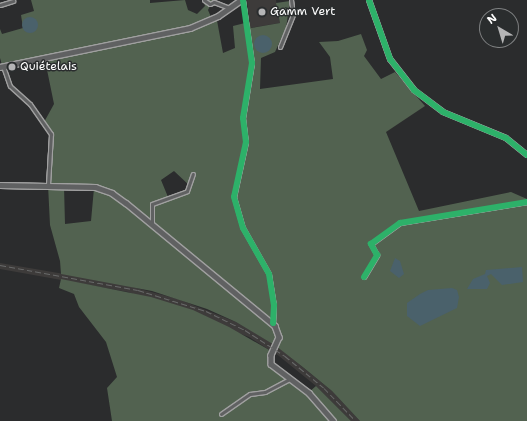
<!DOCTYPE html>
<meta charset="utf-8">
<style>
body{margin:0}
#map{position:relative;width:527px;height:421px;overflow:hidden;background:#2b2c2d;font-family:"Shantell Sans",sans-serif}
div>[style]{position:absolute}
.built>*{inset:0;background:#3d3b3a}
.green>*{inset:0;background:#526250}
.water>*{inset:0;background:#4a616b}
.round{border-radius:50%}
.roads{filter:drop-shadow(1px 0 #a0a0a0) drop-shadow(-1px 0 #a0a0a0) drop-shadow(0 1px #a0a0a0) drop-shadow(0 -1px #a0a0a0)}
.minor>*{height:3px;margin:-1.5px;padding:0 1.5px;transform-origin:1.5px;border-radius:1.5px;background:#606162}
.tertiary>*{height:4px;margin:-2px;padding:0 2px;transform-origin:2px;border-radius:2px;background:#606162}
.secondary>*{height:4.5px;margin:-2.25px;padding:0 2.25px;transform-origin:2.25px;border-radius:2.25px;background:#606162}
.rail>*{height:1px;margin-top:-0.5px;transform-origin:0;background:repeating-linear-gradient(90deg,#686969 0 6px,transparent 0 9px)}
.cycleway>*{height:6px;margin:-3px;padding:0 3px;transform-origin:3px;border-radius:3px;background:#2db169}
.dots>*{width:11px;height:11px;translate:-50% -50%;box-sizing:border-box;border:2px solid #2a2d2e;border-radius:50%}
span{translate:-50% -50%;white-space:nowrap;text-align:center;line-height:1.15;-webkit-text-stroke:3px #2a2d2e;paint-order:stroke}
.poi-label{font-size:12px;color:#fff}
.left{translate:0 -50%;text-align:left}
.north{position:absolute;left:479px;top:8px;width:40px;height:40px;box-sizing:border-box;background:#2a2d2e;border:1px solid #7f8182;border-radius:50%;rotate:322deg;font-size:11px;font-weight:700;line-height:16px;text-align:center;color:#fff}
.north::after{content:'';display:block;margin:auto;width:14px;height:18px;background:#b5b5b6;clip-path:polygon(50% 0,100% 100%,50% 72%,0 100%)}
</style>
<div id="map">
<div class="built">
<i style="clip-path:polygon(276px 0,280px 23px,250px 28px,247px 0)"></i>
<i style="clip-path:polygon(0 263px,117px 283px,178px 299px,236px 322px,275px 345px,271px 351px,249px 337px,128px 292px,0 269px)"></i>
<i style="clip-path:polygon(278px 347px,332px 391px,360px 421px,351px 421px,316px 386px,274px 352px)"></i>
</div>
<div class="green">
<i style="clip-path:polygon(evenodd,31px 0,150px 0,150px 3px,185px 0,188px 10px,197px 14px,205px 6px,203px 0,213px 0,208px 10px,211px 17px,216px 15px,223px 53px,235px 48px,233px 26px,249px 22px,251px 28px,280px 23px,276px 3px,290px 1px,286px 28px,275px 52px,261px 58px,260px 89px,333px 79px,330px 57px,319px 42px,338px 41px,361px 34px,367px 50px,364px 56px,381px 79px,395px 72px,425px 106px,386px 132px,419px 211px,511px 192px,527px 199px,527px 421px,360px 421px,332px 391px,304px 368px,276px 346px,236px 322px,207px 309px,152px 291px,61px 274px,60px 261px,50px 225px,48px 185px,53px 142px,51px 134px,43px 124px,54px 104px,45px 60px,2px 65px,0 58px,0 29px,2px 34px,23px 28px,21px 15px,34px 11px,31px 0,174px 171px,190px 186px,187px 191px,168px 197px,161px 180px,174px 171px,31px 0,64px 186px,94px 188px,91px 221px,65px 224px,64px 186px)"></i>
<i style="clip-path:polygon(61px 279px,151px 297px,193px 310px,229px 327px,271px 351px,270px 362px,309px 392px,316px 386px,351px 421px,112px 421px,107px 388px,117px 377px,106px 342px,79px 307px,74px 294px,59px 288px)"></i>
</div>
<div class="water">
<i class="round" style="left:22px;top:17px;width:16px;height:16px"></i>
<i class="round" style="left:254px;top:35px;width:18px;height:18px"></i>
<i style="clip-path:polygon(395px 258px,400px 261px,404px 274px,399px 278px,390px 271px)"></i>
<i style="clip-path:polygon(522px 267px,523px 282px,502px 285px,491px 274px,487px 276px,490px 283px,487px 289px,467px 289px,473px 279px,485px 274px,486px 270px)"></i>
<i style="clip-path:polygon(452px 288px,457px 290px,459px 297px,457px 308px,420px 326px,407px 316px,407px 303px,420px 294px,428px 290px)"></i>
</div>
<div class="roads">
<div class="minor">
<i style="left:204px;top:0;width:7px;rotate:34deg"></i>
<i style="left:210px;top:4px;width:4px;rotate:-27deg"></i>
<i style="left:214px;top:2px;width:17px;rotate:21deg"></i>
<i style="left:243px;top:0;width:64px;rotate:81.9deg"></i>
<i style="left:252px;top:63px;width:56px;rotate:99.3deg"></i>
<i style="left:243px;top:118px;width:24px;rotate:83deg"></i>
<i style="left:246px;top:142px;width:56px;rotate:102.3deg"></i>
<i style="left:234px;top:197px;width:32px;rotate:74deg"></i>
<i style="left:243px;top:228px;width:53px;rotate:60.5deg"></i>
<i style="left:269px;top:274px;width:31px;rotate:81deg"></i>
<i style="left:274px;top:305px;width:18px;rotate:93deg"></i>
<i style="left:0;top:5px;width:14px;rotate:-17deg"></i>
<i style="left:280px;top:47px;width:35px;rotate:-68deg"></i>
<i style="left:293px;top:14px;width:14px;rotate:-98deg"></i>
<i style="left:3px;top:66px;width:21px;rotate:71deg"></i>
<i style="left:10px;top:86px;width:27px;rotate:42deg"></i>
<i style="left:30px;top:104px;width:37px;rotate:55deg"></i>
<i style="left:51px;top:134px;width:51px;rotate:93.4deg"></i>
<i style="left:152px;top:223px;width:19px;rotate:-90deg"></i>
<i style="left:152px;top:204px;width:37px;rotate:-20deg"></i>
<i style="left:187px;top:191px;width:18px;rotate:-71deg"></i>
<i style="left:364px;top:277px;width:26px;rotate:-59deg"></i>
<i style="left:377px;top:255px;width:13px;rotate:-119deg"></i>
<i style="left:371px;top:244px;width:36px;rotate:-36deg"></i>
<i style="left:400px;top:223px;width:129px;rotate:-9.4deg"></i>
<i style="left:221px;top:414px;width:35px;rotate:-35deg"></i>
<i style="left:250px;top:394px;width:15px;rotate:-8deg"></i>
<i style="left:265px;top:392px;width:27px;rotate:-28deg"></i>
</div>
<div class="tertiary">
<i style="left:369px;top:0;width:63px;rotate:70.4deg"></i>
<i style="left:390px;top:59px;width:39px;rotate:52deg"></i>
<i style="left:414px;top:90px;width:36px;rotate:37deg"></i>
<i style="left:443px;top:112px;width:68px;rotate:22.4deg"></i>
<i style="left:506px;top:138px;width:27px;rotate:39deg"></i>
</div>
<div class="secondary">
<i style="left:0;top:67px;width:194px;rotate:-11.6deg"></i>
<i style="left:190px;top:28px;width:30px;rotate:-23deg"></i>
<i style="left:218px;top:16px;width:28px;rotate:-35deg"></i>
<i style="left:0;top:185px;width:95px;rotate:1.2deg"></i>
<i style="left:95px;top:187px;width:18px;rotate:19deg"></i>
<i style="left:112px;top:193px;width:17px;rotate:36deg"></i>
<i style="left:126px;top:203px;width:193px;rotate:39.5deg"></i>
<i style="left:275px;top:326px;width:12px;rotate:70deg"></i>
<i style="left:279px;top:337px;width:20px;rotate:114deg"></i>
<i style="left:271px;top:355px;width:9px;rotate:90deg"></i>
<i style="left:271px;top:364px;width:48px;rotate:37.3deg"></i>
<i style="left:309px;top:393px;width:37px;rotate:49deg"></i>
</div>
</div>
<div class="rail">
<i style="left:0;top:265px;width:140px;rotate:10.3deg"></i>
<i style="left:138px;top:290px;width:71px;rotate:17.2deg"></i>
<i style="left:206px;top:311px;width:43px;rotate:26deg"></i>
<i style="left:245px;top:330px;width:48px;rotate:33deg"></i>
<i style="left:285px;top:356px;width:50px;rotate:39.4deg"></i>
<i style="left:324px;top:388px;width:46px;rotate:45.9deg"></i>
</div>
<div class="cycleway">
<i style="left:243px;top:0;width:64px;rotate:81.9deg"></i>
<i style="left:252px;top:63px;width:56px;rotate:99.3deg"></i>
<i style="left:243px;top:118px;width:24px;rotate:83deg"></i>
<i style="left:246px;top:142px;width:56px;rotate:102.3deg"></i>
<i style="left:234px;top:197px;width:32px;rotate:74deg"></i>
<i style="left:243px;top:228px;width:53px;rotate:60.5deg"></i>
<i style="left:269px;top:274px;width:31px;rotate:81deg"></i>
<i style="left:274px;top:305px;width:18px;rotate:93deg"></i>
<i style="left:369px;top:0;width:63px;rotate:70.4deg"></i>
<i style="left:390px;top:59px;width:39px;rotate:52deg"></i>
<i style="left:414px;top:90px;width:36px;rotate:37deg"></i>
<i style="left:443px;top:112px;width:68px;rotate:22.4deg"></i>
<i style="left:506px;top:138px;width:27px;rotate:39deg"></i>
<i style="left:364px;top:277px;width:26px;rotate:-59deg"></i>
<i style="left:377px;top:255px;width:13px;rotate:-119deg"></i>
<i style="left:371px;top:244px;width:36px;rotate:-36deg"></i>
<i style="left:400px;top:223px;width:129px;rotate:-9.4deg"></i>
</div>
<div class="dots">
<i style="left:262px;top:12px;background:#b5b5b6"></i>
<i style="left:12px;top:67px;background:#b5b5b6"></i>
</div>
<div class="poi-label">
<span class="left" style="left:270px;top:12px">Gamm Vert</span>
<span class="left" style="left:20px;top:67px">Quiételais</span>
</div>
<div class="north">N</div>
</div>
